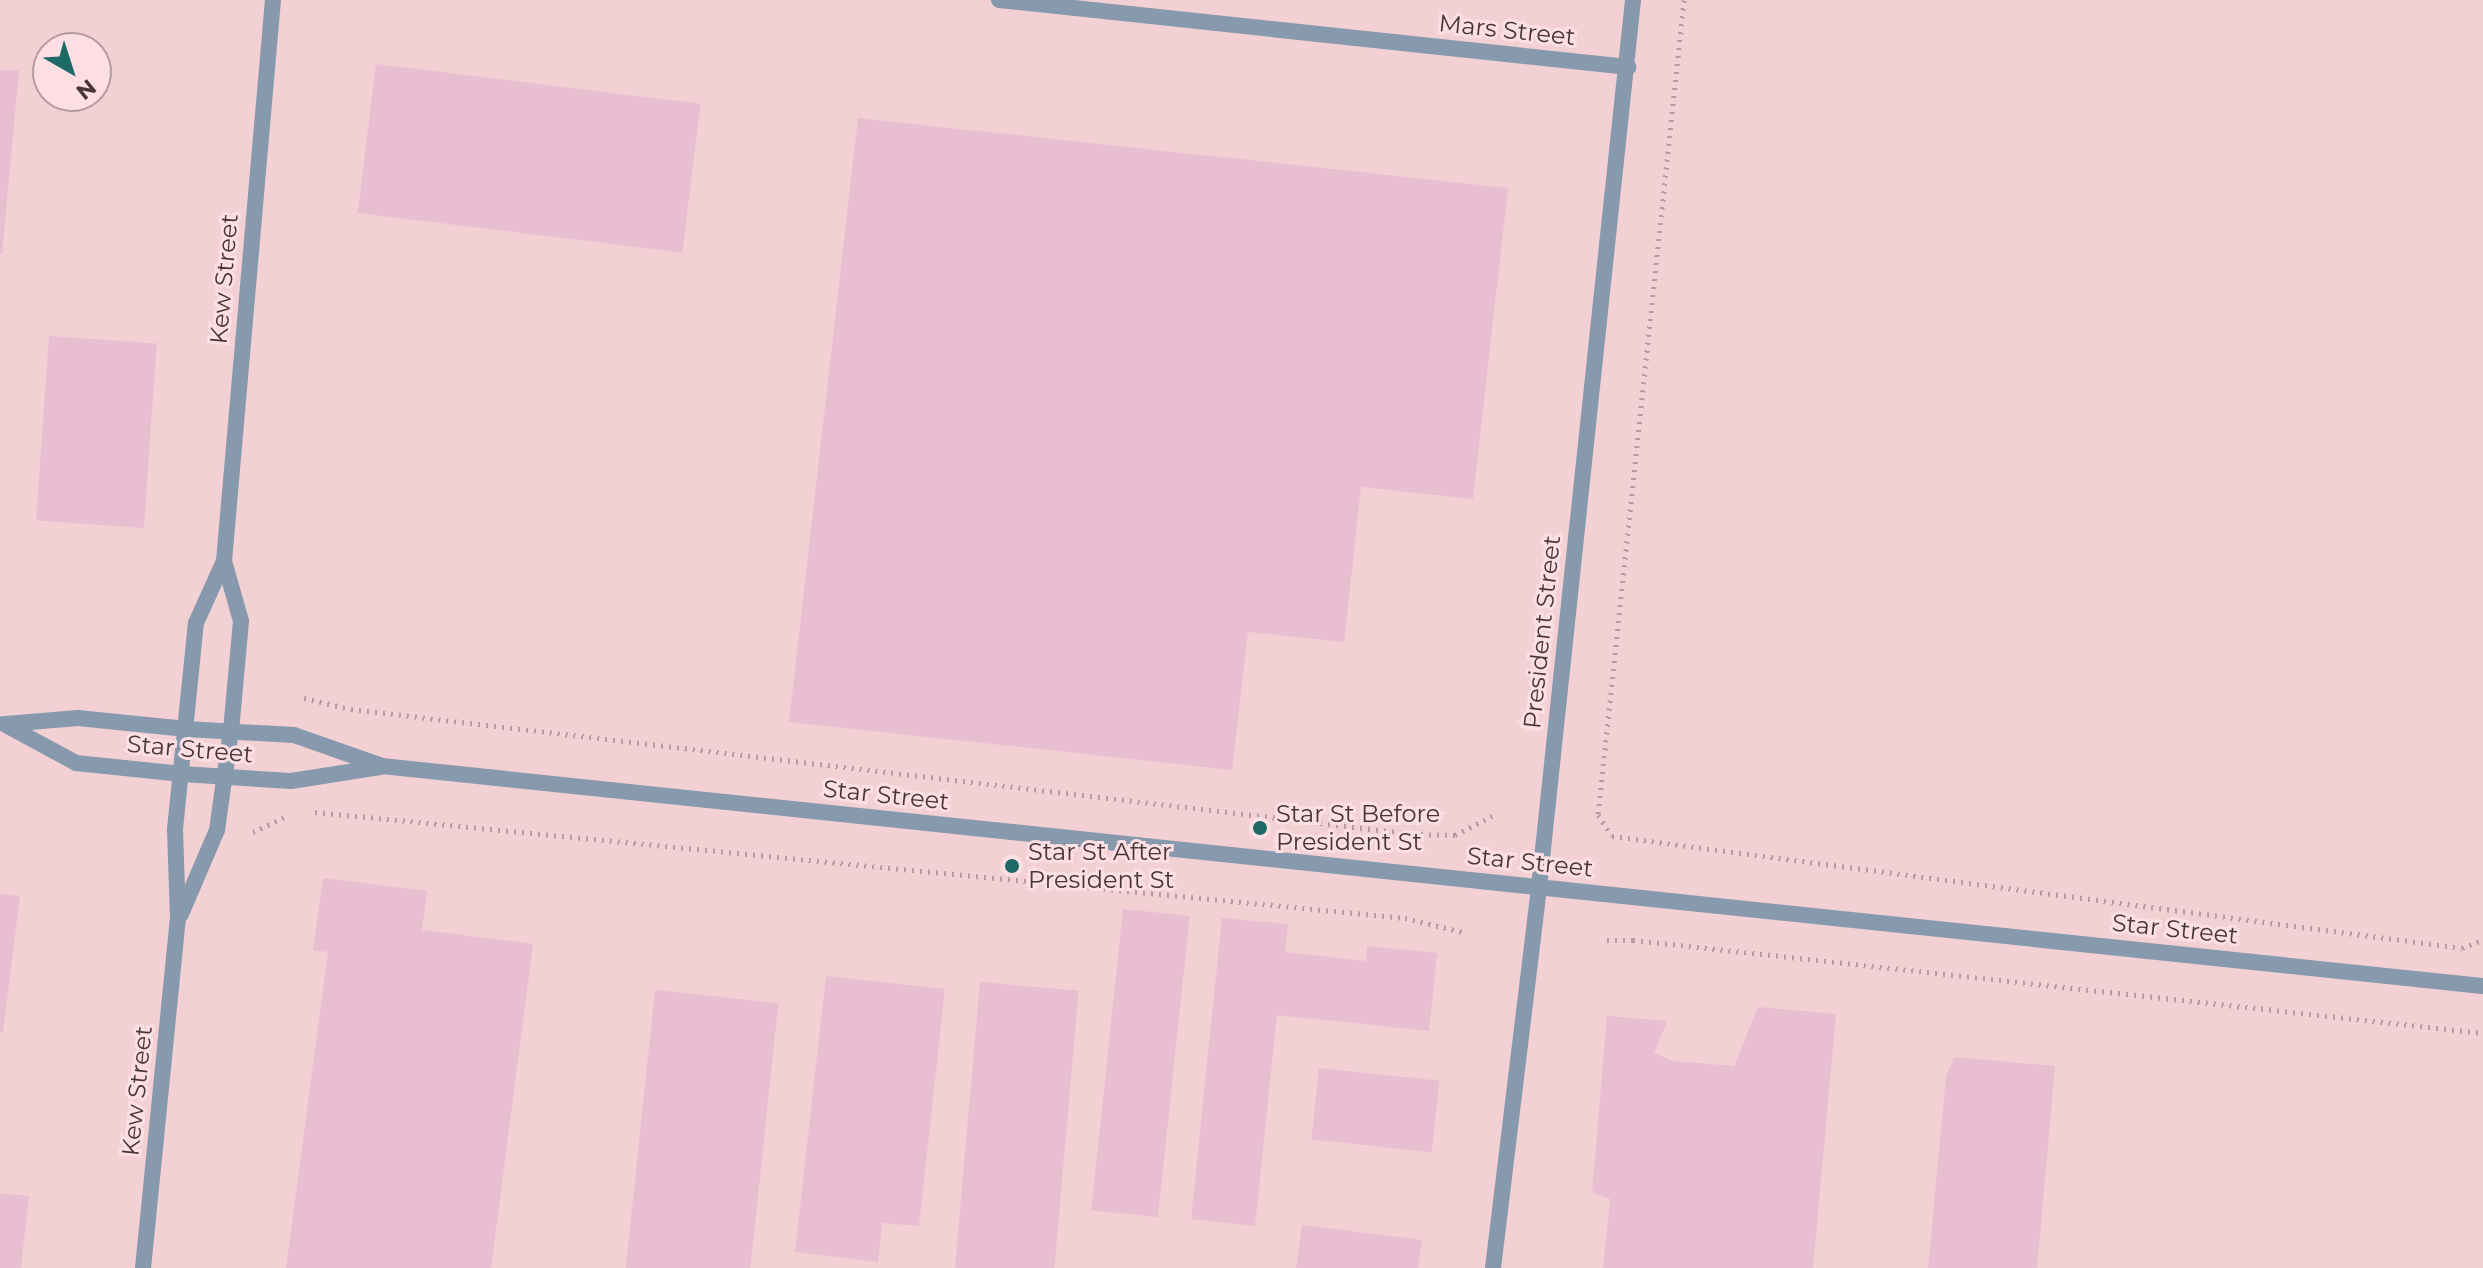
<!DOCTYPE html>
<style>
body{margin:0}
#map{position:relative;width:2483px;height:1268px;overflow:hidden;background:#fddfe3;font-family:Montserrat,sans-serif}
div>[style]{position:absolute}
.built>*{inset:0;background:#f2d0d3}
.building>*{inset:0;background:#e9bed1;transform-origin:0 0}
.path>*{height:5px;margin-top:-2.5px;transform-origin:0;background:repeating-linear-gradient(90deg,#b69ca0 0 2px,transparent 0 8px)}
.minor>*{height:16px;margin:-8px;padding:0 8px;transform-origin:8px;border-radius:8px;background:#8699ad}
.tertiary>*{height:16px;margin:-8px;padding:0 8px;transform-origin:8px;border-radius:8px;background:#8699ad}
.dots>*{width:22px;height:22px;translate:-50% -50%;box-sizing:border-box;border:4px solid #fddfe3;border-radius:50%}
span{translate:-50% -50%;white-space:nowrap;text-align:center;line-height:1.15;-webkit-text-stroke:6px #fddfe3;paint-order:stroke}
.street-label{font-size:24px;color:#473537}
.poi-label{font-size:24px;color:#473537}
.left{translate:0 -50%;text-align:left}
.north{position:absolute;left:32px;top:32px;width:80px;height:80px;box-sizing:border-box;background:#fddfe3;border:2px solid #b49b9e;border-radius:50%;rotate:141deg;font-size:22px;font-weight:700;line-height:32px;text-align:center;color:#473537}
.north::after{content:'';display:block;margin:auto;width:28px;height:36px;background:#1d6966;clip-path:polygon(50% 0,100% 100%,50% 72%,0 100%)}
</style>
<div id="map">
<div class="built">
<i style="clip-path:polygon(evenodd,0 0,2483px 0,2483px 1268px,0 1268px,0 0,48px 48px,96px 48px,96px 96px,48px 96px,48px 48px)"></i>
</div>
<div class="building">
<i style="left:376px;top:64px;width:327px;height:150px;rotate:7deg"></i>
<i style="clip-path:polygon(0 70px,19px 71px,2px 254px,0 254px)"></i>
<i style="clip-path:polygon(858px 118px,1508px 188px,1473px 499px,1361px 487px,1344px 642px,1248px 632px,1232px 770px,789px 722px)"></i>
<i style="left:49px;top:336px;width:108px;height:185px;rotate:4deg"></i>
<i style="clip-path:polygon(323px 878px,427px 891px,422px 930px,533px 944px,491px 1268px,286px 1268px,328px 952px,313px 950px)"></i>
<i style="clip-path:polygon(0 894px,20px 896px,3px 1032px,0 1032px)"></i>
<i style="left:1123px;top:909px;width:67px;height:303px;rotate:6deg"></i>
<i style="clip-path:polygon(1222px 918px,1288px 924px,1285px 952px,1366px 961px,1367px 946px,1437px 953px,1429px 1031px,1277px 1015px,1255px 1226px,1191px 1219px)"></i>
<i style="clip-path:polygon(826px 976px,945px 989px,919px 1226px,882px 1223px,878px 1262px,795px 1252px)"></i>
<i style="left:980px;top:982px;width:99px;height:288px;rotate:5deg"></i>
<i style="left:655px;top:990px;width:124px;height:280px;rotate:6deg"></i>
<i style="clip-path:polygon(1758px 1007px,1836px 1014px,1813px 1268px,1603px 1268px,1610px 1199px,1592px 1192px,1607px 1016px,1667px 1021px,1654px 1053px,1673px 1061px,1734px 1066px)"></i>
<i style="clip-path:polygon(1954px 1057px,2055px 1066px,2037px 1268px,1928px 1268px,1946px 1077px)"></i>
<i style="left:1319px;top:1068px;width:121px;height:72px;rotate:6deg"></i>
<i style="clip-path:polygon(0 1193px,29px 1196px,21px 1268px,0 1268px)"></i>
<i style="clip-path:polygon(1302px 1225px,1422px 1240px,1418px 1268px,1296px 1268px)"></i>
</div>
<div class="path">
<i style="left:1684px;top:0;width:820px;rotate:96.02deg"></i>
<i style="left:1598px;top:815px;width:25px;rotate:56deg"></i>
<i style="left:1612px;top:836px;width:857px;rotate:7.51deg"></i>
<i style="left:2462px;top:948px;width:22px;rotate:-21deg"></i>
<i style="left:304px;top:698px;width:48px;rotate:13.2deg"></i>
<i style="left:351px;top:709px;width:1069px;rotate:6.71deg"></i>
<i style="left:1413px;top:834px;width:42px;rotate:1.4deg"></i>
<i style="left:1455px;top:835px;width:44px;rotate:-27.1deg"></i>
<i style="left:315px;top:812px;width:1095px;rotate:5.55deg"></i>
<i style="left:1405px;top:918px;width:64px;rotate:13.6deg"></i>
<i style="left:253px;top:832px;width:40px;rotate:-25deg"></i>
<i style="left:1607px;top:940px;width:26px"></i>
<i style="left:1633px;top:940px;width:855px;rotate:6.24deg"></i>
</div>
<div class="minor">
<i style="left:999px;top:0;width:633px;rotate:6.08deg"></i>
<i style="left:4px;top:724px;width:82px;rotate:28.4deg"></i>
<i style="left:76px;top:763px;width:107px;rotate:5.9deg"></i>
<i style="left:6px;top:724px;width:72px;rotate:-4.8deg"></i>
<i style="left:78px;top:718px;width:109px;rotate:5.8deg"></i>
<i style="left:1493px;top:1268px;width:384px;rotate:-83.1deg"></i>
<i style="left:1539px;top:887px;width:892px;rotate:-83.95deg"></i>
</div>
<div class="tertiary">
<i style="left:186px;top:729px;width:108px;rotate:3.2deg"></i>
<i style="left:294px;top:735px;width:93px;rotate:19.4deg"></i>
<i style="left:382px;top:766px;width:2112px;rotate:5.98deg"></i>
<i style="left:182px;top:774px;width:109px;rotate:3.7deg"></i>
<i style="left:291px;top:781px;width:90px;rotate:-8.9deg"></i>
<i style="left:181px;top:914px;width:91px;rotate:-66.8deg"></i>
<i style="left:217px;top:830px;width:100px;rotate:-82deg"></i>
<i style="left:231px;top:731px;width:110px;rotate:-84.8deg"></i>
<i style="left:241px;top:621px;width:62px;rotate:-105.8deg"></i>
<i style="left:143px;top:1268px;width:351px;rotate:-84.3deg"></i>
<i style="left:178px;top:919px;width:90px;rotate:-91.9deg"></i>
<i style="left:175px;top:829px;width:207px;rotate:-84.2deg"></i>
<i style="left:196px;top:623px;width:68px;rotate:-65.7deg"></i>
<i style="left:224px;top:561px;width:563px;rotate:-85.01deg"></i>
</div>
<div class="dots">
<i style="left:1260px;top:828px;background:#1d6966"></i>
<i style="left:1012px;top:866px;background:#1d6966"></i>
</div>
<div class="street-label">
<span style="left:1507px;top:30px;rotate:6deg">Mars Street</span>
<span style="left:224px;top:279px;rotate:-85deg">Kew Street</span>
<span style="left:1542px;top:632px;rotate:-84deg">President Street</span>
<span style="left:190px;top:749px;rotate:5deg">Star Street</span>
<span style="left:886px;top:795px;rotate:6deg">Star Street</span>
<span style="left:1530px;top:862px;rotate:6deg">Star Street</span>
<span style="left:2175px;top:929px;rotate:6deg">Star Street</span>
<span style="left:137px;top:1091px;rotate:-84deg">Kew Street</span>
</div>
<div class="poi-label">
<span class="left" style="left:1276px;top:828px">Star St Before<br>President St</span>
<span class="left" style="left:1028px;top:866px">Star St After<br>President St</span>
</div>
<div class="north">N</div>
</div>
